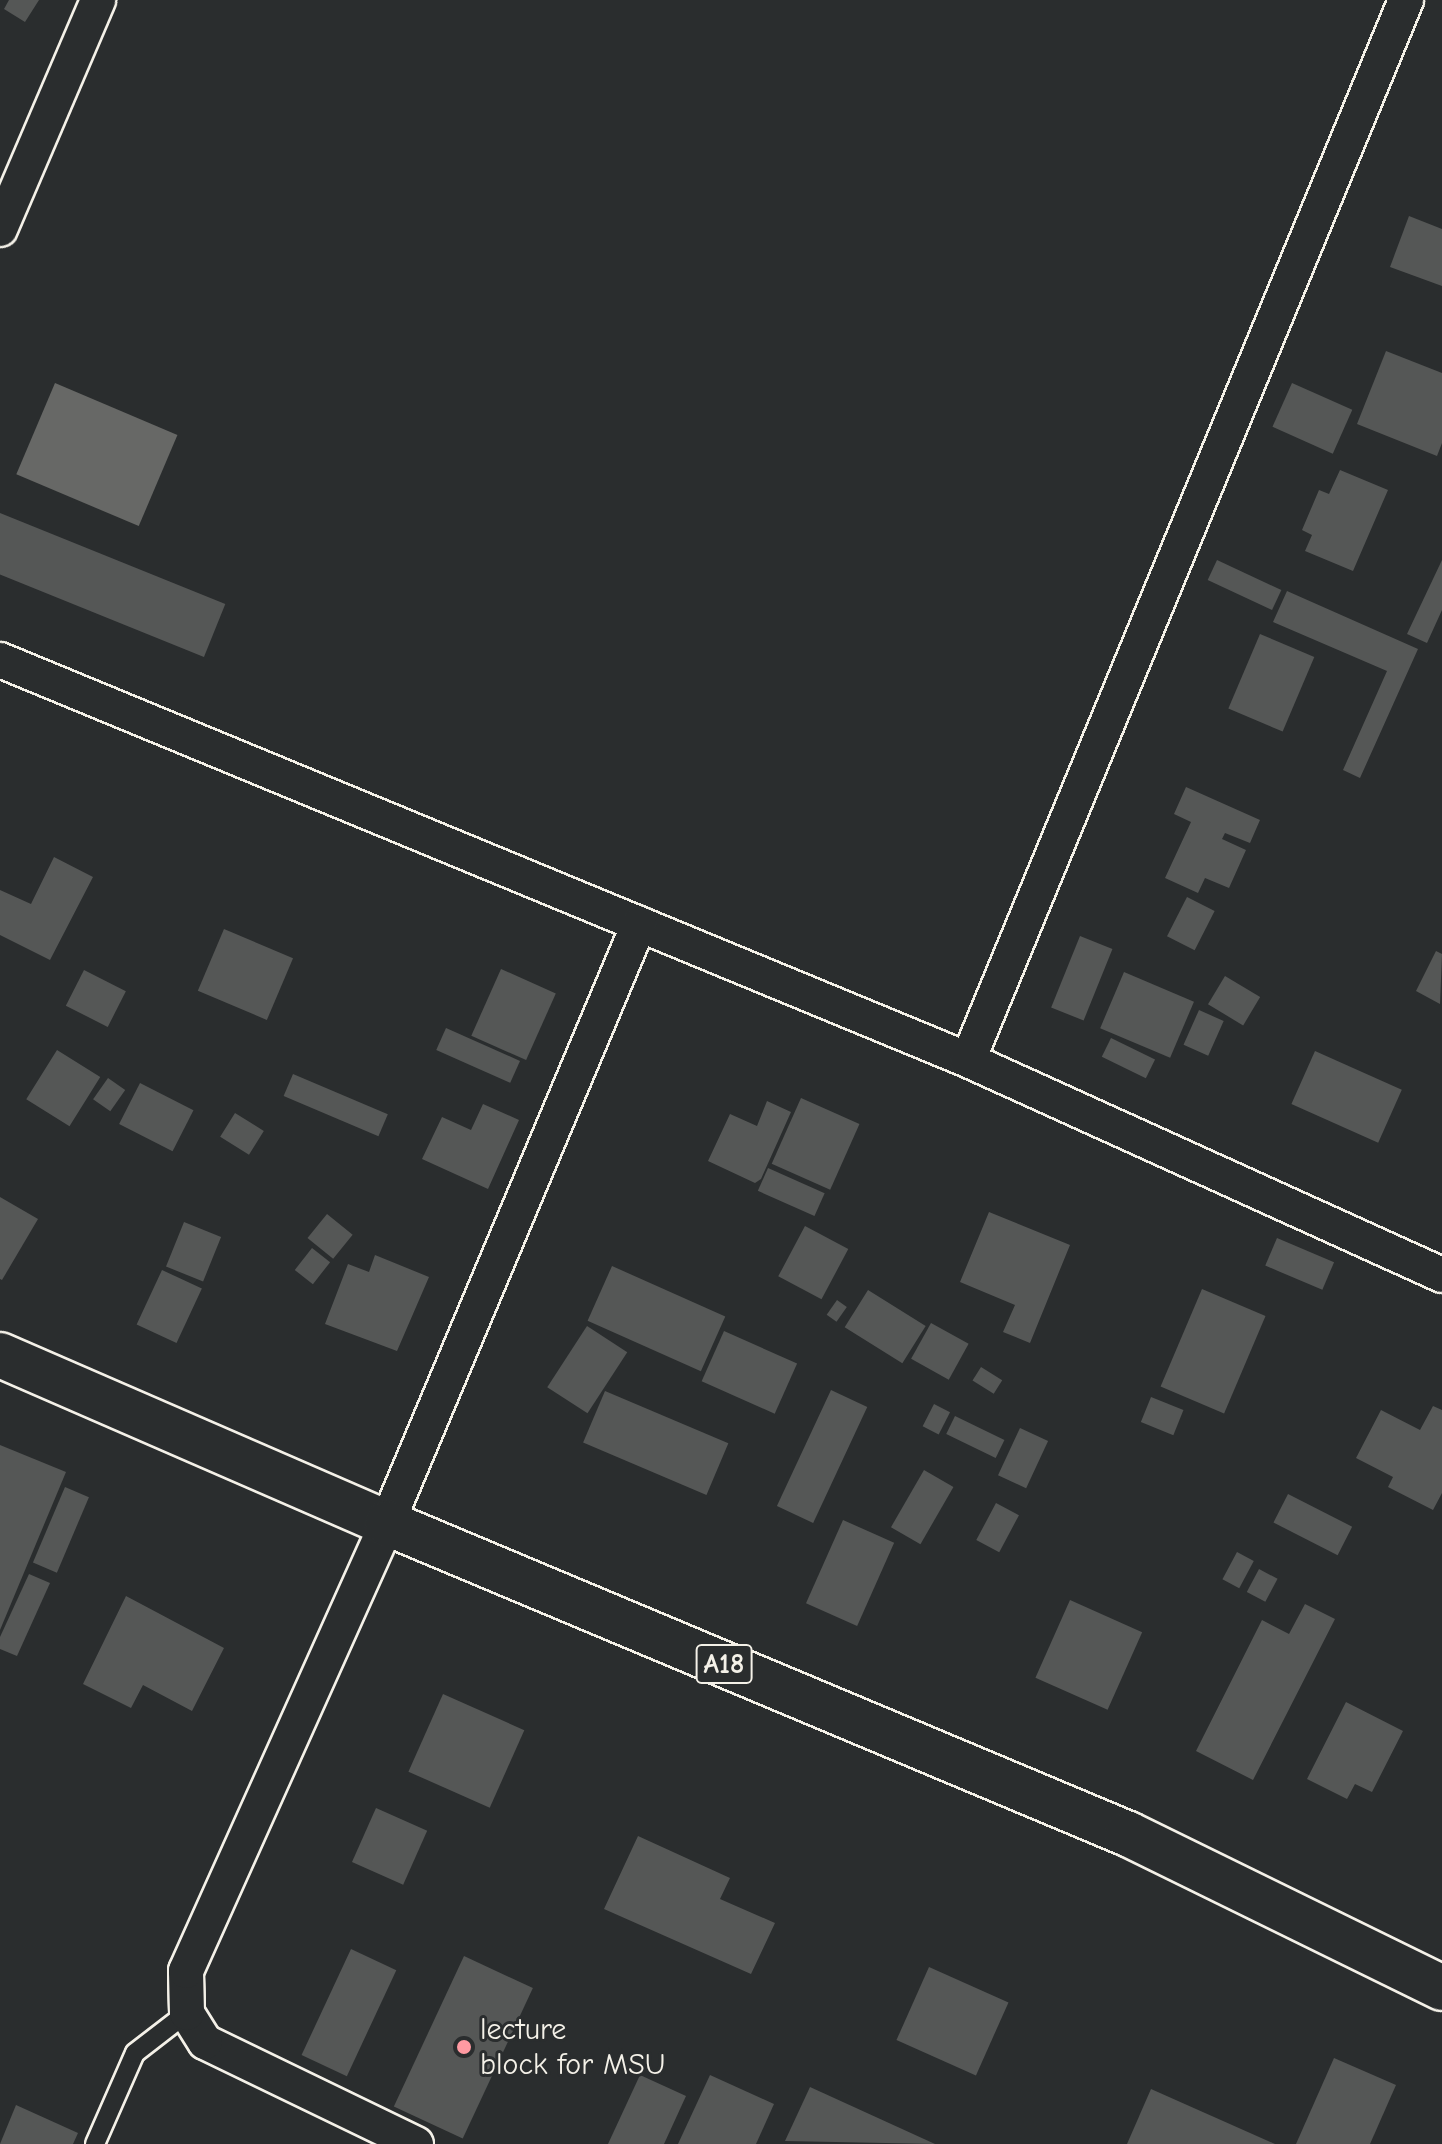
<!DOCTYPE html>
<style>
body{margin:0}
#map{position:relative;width:1442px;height:2144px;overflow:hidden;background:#2a2d2e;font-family:"Comic Neue",sans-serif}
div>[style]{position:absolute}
.water>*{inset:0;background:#676866;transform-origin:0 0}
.building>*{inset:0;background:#555756;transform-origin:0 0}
.roads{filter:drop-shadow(2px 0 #f4f1e8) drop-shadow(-2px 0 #f4f1e8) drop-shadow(0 2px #f4f1e8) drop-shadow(0 -2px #f4f1e8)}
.lane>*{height:18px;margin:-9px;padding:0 9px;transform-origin:9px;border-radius:9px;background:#2a2d2e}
.street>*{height:34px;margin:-17px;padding:0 17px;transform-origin:17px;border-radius:17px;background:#2a2d2e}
.primary>*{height:44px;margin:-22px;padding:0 22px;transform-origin:22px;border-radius:22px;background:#2a2d2e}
.dots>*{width:22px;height:22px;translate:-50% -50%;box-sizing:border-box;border:4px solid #2a2d2e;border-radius:50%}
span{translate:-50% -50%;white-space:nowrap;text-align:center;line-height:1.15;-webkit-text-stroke:6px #2a2d2e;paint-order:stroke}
.shield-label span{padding:2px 6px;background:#2a2d2e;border:2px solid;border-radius:6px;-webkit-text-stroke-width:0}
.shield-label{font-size:28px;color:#f4f1e8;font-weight:700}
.poi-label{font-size:30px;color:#f4f1e8}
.left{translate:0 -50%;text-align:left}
</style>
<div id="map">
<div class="water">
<i style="left:55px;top:383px;width:133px;height:99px;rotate:23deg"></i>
</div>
<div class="building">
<i style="clip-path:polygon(9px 0,39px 0,25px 22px,4px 9px)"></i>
<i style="clip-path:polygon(1409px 216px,1442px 229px,1442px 286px,1390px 267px)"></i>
<i style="clip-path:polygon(1386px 351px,1442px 373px,1442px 443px,1437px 456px,1357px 424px)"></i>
<i style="left:1292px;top:383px;width:66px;height:48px;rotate:24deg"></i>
<i style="clip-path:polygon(1340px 470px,1388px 490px,1353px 571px,1305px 551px,1312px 535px,1302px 530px,1319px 490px,1329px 494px)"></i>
<i style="left:0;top:513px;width:243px;height:57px;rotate:22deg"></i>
<i style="left:1217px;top:560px;width:71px;height:22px;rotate:25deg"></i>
<i style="clip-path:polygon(1442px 560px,1442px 610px,1427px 643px,1407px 634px)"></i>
<i style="clip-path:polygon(1287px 591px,1418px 649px,1360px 778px,1343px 770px,1387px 671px,1273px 622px)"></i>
<i style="left:1260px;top:634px;width:59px;height:81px;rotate:23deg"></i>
<i style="clip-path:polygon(1186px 787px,1260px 820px,1250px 843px,1225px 833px,1222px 839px,1246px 850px,1229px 888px,1205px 878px,1198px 893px,1165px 878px,1191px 822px,1174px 814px)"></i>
<i style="clip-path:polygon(54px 857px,93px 877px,50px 960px,0 935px,0 890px,31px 904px)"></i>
<i style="left:1187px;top:897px;width:31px;height:44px;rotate:27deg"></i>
<i style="left:224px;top:929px;width:75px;height:67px;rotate:23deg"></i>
<i style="left:1080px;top:936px;width:35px;height:77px;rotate:22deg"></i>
<i style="clip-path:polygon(1436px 951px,1442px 954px,1440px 1004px,1416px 991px)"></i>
<i style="left:501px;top:969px;width:60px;height:73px;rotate:24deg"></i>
<i style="left:84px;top:970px;width:47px;height:40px;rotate:27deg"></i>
<i style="left:1124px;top:972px;width:76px;height:61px;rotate:23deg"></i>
<i style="left:1225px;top:976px;width:41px;height:33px;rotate:31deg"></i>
<i style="left:1199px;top:1010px;width:27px;height:38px;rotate:24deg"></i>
<i style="left:446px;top:1028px;width:81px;height:24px;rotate:24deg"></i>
<i style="left:1111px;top:1038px;width:49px;height:21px;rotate:26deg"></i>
<i style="left:57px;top:1050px;width:51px;height:58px;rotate:32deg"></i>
<i style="left:1315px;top:1051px;width:95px;height:58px;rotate:24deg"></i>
<i style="left:293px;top:1074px;width:103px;height:24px;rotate:23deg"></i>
<i style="left:108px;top:1078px;width:21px;height:26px;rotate:35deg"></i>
<i style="left:140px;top:1083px;width:60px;height:46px;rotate:27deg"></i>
<i style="left:801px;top:1098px;width:64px;height:72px;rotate:24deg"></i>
<i style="clip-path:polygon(767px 1101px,791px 1112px,761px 1179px,755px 1183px,708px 1161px,730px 1114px,757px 1126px)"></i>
<i style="clip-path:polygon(483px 1104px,519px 1120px,488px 1189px,422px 1159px,442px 1117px,471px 1130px)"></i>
<i style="left:235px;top:1113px;width:34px;height:28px;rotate:32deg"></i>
<i style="left:768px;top:1168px;width:62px;height:25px;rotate:24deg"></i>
<i style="clip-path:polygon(0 1197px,38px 1219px,2px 1280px,0 1279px)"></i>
<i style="clip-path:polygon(989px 1212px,1070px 1245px,1030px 1343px,1003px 1332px,1015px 1305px,960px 1282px)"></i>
<i style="left:327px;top:1214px;width:33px;height:31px;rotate:39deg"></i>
<i style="left:184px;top:1222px;width:40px;height:48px;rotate:22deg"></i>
<i style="left:805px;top:1226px;width:49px;height:57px;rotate:28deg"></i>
<i style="left:1277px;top:1238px;width:62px;height:30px;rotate:23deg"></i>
<i style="left:312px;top:1248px;width:23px;height:28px;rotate:38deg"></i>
<i style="clip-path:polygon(375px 1255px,429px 1277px,397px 1351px,325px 1324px,348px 1264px,369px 1272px)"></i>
<i style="left:612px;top:1266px;width:124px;height:60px;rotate:24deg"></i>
<i style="left:162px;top:1270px;width:44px;height:60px;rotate:25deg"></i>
<i style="left:1202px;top:1289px;width:69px;height:106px;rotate:23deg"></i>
<i style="left:868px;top:1290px;width:68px;height:44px;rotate:32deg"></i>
<i style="left:837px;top:1300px;width:12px;height:18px;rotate:35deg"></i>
<i style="left:931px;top:1323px;width:43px;height:41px;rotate:29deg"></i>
<i style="left:587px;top:1326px;width:48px;height:73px;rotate:33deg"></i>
<i style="left:724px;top:1331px;width:80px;height:55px;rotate:24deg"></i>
<i style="left:981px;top:1367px;width:25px;height:16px;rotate:32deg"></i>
<i style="left:831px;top:1390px;width:40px;height:128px;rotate:25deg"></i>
<i style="left:605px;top:1391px;width:134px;height:56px;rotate:23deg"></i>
<i style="left:1151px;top:1397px;width:35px;height:27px;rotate:22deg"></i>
<i style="left:934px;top:1404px;width:18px;height:25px;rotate:27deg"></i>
<i style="clip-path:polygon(1433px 1406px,1442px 1410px,1442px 1493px,1433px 1510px,1388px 1487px,1393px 1477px,1356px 1458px,1381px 1410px,1420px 1430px)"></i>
<i style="left:955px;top:1416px;width:55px;height:20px;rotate:26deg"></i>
<i style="left:1020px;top:1428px;width:31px;height:52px;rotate:25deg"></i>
<i style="clip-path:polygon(0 1445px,66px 1472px,0 1630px)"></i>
<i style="left:924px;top:1470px;width:34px;height:66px;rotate:30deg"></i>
<i style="left:65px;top:1487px;width:26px;height:82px;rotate:23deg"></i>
<i style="left:1288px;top:1494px;width:72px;height:32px;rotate:27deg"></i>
<i style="left:996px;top:1503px;width:26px;height:42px;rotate:28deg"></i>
<i style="left:843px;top:1520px;width:56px;height:91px;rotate:24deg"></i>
<i style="left:1237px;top:1552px;width:19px;height:31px;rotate:28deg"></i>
<i style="left:1259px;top:1569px;width:21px;height:26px;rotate:28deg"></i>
<i style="clip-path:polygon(29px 1574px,50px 1583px,17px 1656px,0 1649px,0 1637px)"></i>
<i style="clip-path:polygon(126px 1596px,224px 1648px,192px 1711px,143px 1685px,131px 1708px,83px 1684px)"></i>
<i style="left:1070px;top:1600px;width:79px;height:85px;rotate:24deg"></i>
<i style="clip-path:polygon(1305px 1604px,1335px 1619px,1253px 1780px,1196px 1751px,1262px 1620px,1289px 1634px)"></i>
<i style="left:443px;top:1694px;width:89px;height:85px;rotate:24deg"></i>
<i style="clip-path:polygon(1346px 1702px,1403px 1731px,1372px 1792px,1355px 1784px,1347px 1799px,1307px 1779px)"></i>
<i style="left:376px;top:1808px;width:56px;height:59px;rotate:24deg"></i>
<i style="clip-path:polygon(638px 1836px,730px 1878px,720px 1899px,775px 1923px,751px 1974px,604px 1909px)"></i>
<i style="left:351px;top:1949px;width:50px;height:117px;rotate:25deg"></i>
<i style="left:464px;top:1956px;width:76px;height:166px;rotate:25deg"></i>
<i style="left:929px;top:1967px;width:87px;height:80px;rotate:24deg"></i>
<i style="clip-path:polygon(1334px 2058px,1396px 2085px,1370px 2144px,1296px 2144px)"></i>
<i style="clip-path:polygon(640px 2075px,686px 2096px,664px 2144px,608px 2144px)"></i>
<i style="clip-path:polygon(710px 2075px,774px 2104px,756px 2144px,678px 2144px)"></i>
<i style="clip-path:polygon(810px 2087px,935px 2144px,785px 2141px)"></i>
<i style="clip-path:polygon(1151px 2089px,1275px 2144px,1127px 2144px)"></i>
<i style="clip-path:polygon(16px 2105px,78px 2133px,73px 2144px,0 2144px)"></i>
</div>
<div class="roads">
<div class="lane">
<i style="left:95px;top:2144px;width:99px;rotate:-66.3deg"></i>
<i style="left:135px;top:2053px;width:66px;rotate:-37.6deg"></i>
</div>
<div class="street">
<i style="left:0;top:229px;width:249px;rotate:-66.8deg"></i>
<i style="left:0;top:660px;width:1047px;rotate:22.45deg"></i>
<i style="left:968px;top:1060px;width:520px;rotate:24.4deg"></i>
<i style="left:968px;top:1060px;width:1147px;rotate:-67.55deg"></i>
<i style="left:416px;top:2144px;width:234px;rotate:-154.2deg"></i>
<i style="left:205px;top:2042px;width:34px;rotate:-122deg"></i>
<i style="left:187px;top:2013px;width:42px;rotate:-91.4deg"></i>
<i style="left:186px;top:1971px;width:491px;rotate:-65.8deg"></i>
<i style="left:387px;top:1523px;width:650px;rotate:-67.18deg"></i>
</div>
<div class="primary">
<i style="left:0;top:1355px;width:422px;rotate:23.5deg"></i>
<i style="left:387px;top:1523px;width:804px;rotate:22.77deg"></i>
<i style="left:1128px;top:1834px;width:350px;rotate:26.1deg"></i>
</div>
</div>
<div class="dots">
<i style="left:464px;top:2047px;background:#ff9aa2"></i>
</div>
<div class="shield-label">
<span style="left:724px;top:1664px">A18</span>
</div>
<div class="poi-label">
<span class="left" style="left:480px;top:2047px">lecture<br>block for MSU</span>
</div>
</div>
